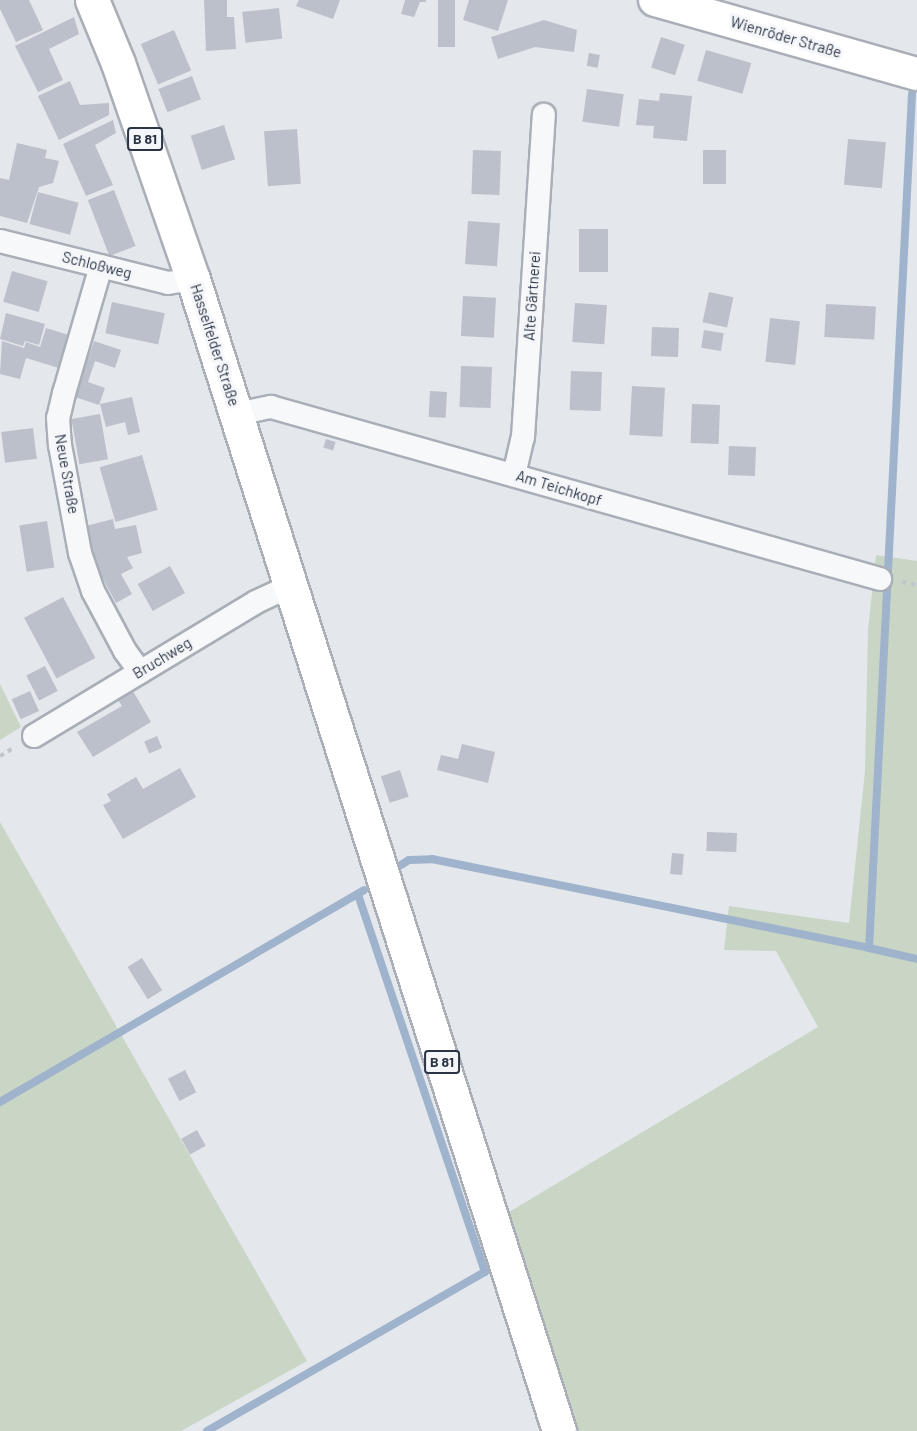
<!DOCTYPE html>
<meta charset="utf-8">
<style>
body{margin:0}
#map{position:relative;width:917px;height:1431px;overflow:hidden;background:#e4e7ec;font-family:Barlow,sans-serif}
div>[style]{position:absolute}
.green>*{inset:0;background:#c9d6c5}
.stream>*{height:8px;margin:-4px;padding:0 4px;transform-origin:4px;border-radius:4px;background:#9fb4cc}
.building>*{inset:0;background:#bbc0ca;transform-origin:0 0}
.path>*{height:4px;margin-top:-2px;transform-origin:0;background:repeating-linear-gradient(90deg,#c2c5cb 0 4.5px,transparent 0 9px)}
.roads{filter:drop-shadow(2px 0 #a9aeb7) drop-shadow(-2px 0 #a9aeb7) drop-shadow(0 2px #a9aeb7) drop-shadow(0 -2px #a9aeb7)}
.street>*{height:22px;margin:-11px;padding:0 11px;transform-origin:11px;border-radius:11px;background:#f7f8fa}
.secondary>*{height:32px;margin:-16px;padding:0 16px;transform-origin:16px;border-radius:16px;background:#fff}
.primary>*{height:33px;margin:-16.5px;padding:0 16.5px;transform-origin:16.5px;border-radius:16.5px;background:#fff}
span{translate:-50% -50%;white-space:nowrap;text-align:center;line-height:1.15;-webkit-text-stroke:6px #f4f6f9;paint-order:stroke}
.shield-label span{padding:2px 4px;background:#f4f6f9;border:2px solid;border-radius:4px;-webkit-text-stroke-width:0}
.shield-label{font-size:14px;color:#2b3445;font-weight:700}
.street-label{font-size:15px;color:#2b3445}
</style>
<div id="map">
<div class="green">
<i style="clip-path:polygon(876px 555px,917px 561px,917px 1431px,578px 1431px,509px 1212px,818px 1027px,776px 951px,724px 950px,729px 906px,849px 923px,865px 771px,868px 630px)"></i>
<i style="clip-path:polygon(0 684px,21px 727px,0 740px)"></i>
<i style="clip-path:polygon(0 822px,307px 1361px,181px 1431px,0 1431px)"></i>
</div>
<div class="stream">
<i style="left:912px;top:94px;width:855px;rotate:92.88deg"></i>
<i style="left:869px;top:948px;width:49px;rotate:12.9deg"></i>
<i style="left:401px;top:865px;width:9px;rotate:-32deg"></i>
<i style="left:409px;top:860px;width:23px;rotate:-2deg"></i>
<i style="left:432px;top:859px;width:446px;rotate:11.5deg"></i>
<i style="left:0;top:1102px;width:421px;rotate:-30.2deg"></i>
<i style="left:207px;top:1431px;width:320px;rotate:-29.8deg"></i>
<i style="left:485px;top:1272px;width:399px;rotate:-108.6deg"></i>
</div>
<div class="building">
<i style="clip-path:polygon(0 0,29px 0,43px 30px,16px 42px,0 9px)"></i>
<i style="clip-path:polygon(204px 0,227px 0,227px 17px,234px 17px,236px 49px,206px 51px)"></i>
<i style="clip-path:polygon(299px 0,340px 0,333px 19px,296px 6px)"></i>
<i style="clip-path:polygon(405px 0,426px 0,426px 2px,420px 2px,414px 17px,401px 14px)"></i>
<i style="left:438px;top:0;width:17px;height:47px"></i>
<i style="clip-path:polygon(469px 0,508px 0,498px 31px,463px 20px)"></i>
<i style="left:279px;top:8px;width:31px;height:37px;rotate:84deg"></i>
<i style="clip-path:polygon(74px 17px,79px 34px,49px 49px,63px 80px,38px 92px,15px 46px)"></i>
<i style="clip-path:polygon(544px 20px,577px 30px,574px 52px,535px 47px,498px 59px,491px 37px)"></i>
<i style="left:174px;top:30px;width:44px;height:36px;rotate:67deg"></i>
<i style="left:661px;top:37px;width:25px;height:32px;rotate:18deg"></i>
<i style="left:706px;top:50px;width:47px;height:32px;rotate:16deg"></i>
<i style="left:589px;top:53px;width:11px;height:13px;rotate:10deg"></i>
<i style="left:192px;top:76px;width:25px;height:36px;rotate:69deg"></i>
<i style="clip-path:polygon(70px 81px,80px 105px,109px 103px,109px 115px,59px 140px,38px 96px)"></i>
<i style="left:587px;top:89px;width:37px;height:33px;rotate:8deg"></i>
<i style="clip-path:polygon(660px 93px,692px 96px,687px 141px,653px 138px,654px 126px,636px 125px,639px 99px,659px 101px)"></i>
<i style="clip-path:polygon(113px 120px,116px 133px,95px 145px,113px 185px,86px 196px,63px 144px)"></i>
<i style="left:224px;top:125px;width:36px;height:35px;rotate:72deg"></i>
<i style="left:297px;top:129px;width:55px;height:33px;rotate:86deg"></i>
<i style="left:848px;top:139px;width:38px;height:46px;rotate:5deg"></i>
<i style="clip-path:polygon(17px 143px,47px 150px,45px 158px,59px 161px,53px 183px,39px 187px,27px 223px,0 216px,0 178px,9px 180px)"></i>
<i style="left:473px;top:150px;width:28px;height:44px;rotate:2deg"></i>
<i style="left:703px;top:150px;width:23px;height:34px"></i>
<i style="left:114px;top:190px;width:60px;height:28px;rotate:69deg"></i>
<i style="left:38px;top:192px;width:42px;height:33px;rotate:15deg"></i>
<i style="left:468px;top:221px;width:32px;height:43px;rotate:4deg"></i>
<i style="left:608px;top:229px;width:43px;height:29px;rotate:90deg"></i>
<i style="left:12px;top:271px;width:37px;height:32px;rotate:16deg"></i>
<i style="left:709px;top:292px;width:25px;height:31px;rotate:12deg"></i>
<i style="left:463px;top:296px;width:33px;height:40px;rotate:3deg"></i>
<i style="left:112px;top:302px;width:54px;height:32px;rotate:12deg"></i>
<i style="left:575px;top:303px;width:32px;height:39px;rotate:4deg"></i>
<i style="left:826px;top:304px;width:50px;height:33px;rotate:3deg"></i>
<i style="clip-path:polygon(6px 313px,45px 324px,39px 345px,25px 341px,23px 346px,0 339px)"></i>
<i style="left:770px;top:318px;width:30px;height:44px;rotate:6deg"></i>
<i style="left:652px;top:327px;width:27px;height:29px;rotate:2deg"></i>
<i style="clip-path:polygon(46px 328px,69px 335px,59px 368px,26px 358px,20px 379px,0 374px,2px 341px,24px 348px,26px 342px,40px 347px)"></i>
<i style="left:704px;top:330px;width:20px;height:18px;rotate:9deg"></i>
<i style="clip-path:polygon(94px 341px,121px 350px,115px 368px,95px 361px,88px 382px,105px 388px,99px 405px,75px 397px)"></i>
<i style="left:461px;top:366px;width:31px;height:41px;rotate:2deg"></i>
<i style="left:571px;top:371px;width:31px;height:39px;rotate:2deg"></i>
<i style="left:632px;top:386px;width:33px;height:49px;rotate:3deg"></i>
<i style="left:430px;top:391px;width:17px;height:26px;rotate:3deg"></i>
<i style="clip-path:polygon(132px 397px,140px 432px,128px 435px,125px 422px,106px 427px,100px 404px)"></i>
<i style="left:692px;top:404px;width:28px;height:39px;rotate:2deg"></i>
<i style="left:100px;top:414px;width:46px;height:29px;rotate:80deg"></i>
<i style="left:33px;top:428px;width:31px;height:32px;rotate:83deg"></i>
<i style="left:326px;top:439px;width:10px;height:9px;rotate:17deg"></i>
<i style="left:729px;top:446px;width:27px;height:29px;rotate:2deg"></i>
<i style="left:142px;top:455px;width:57px;height:44px;rotate:74deg"></i>
<i style="clip-path:polygon(113px 519px,115px 529px,136px 525px,142px 553px,127px 557px,133px 568px,121px 574px,132px 594px,116px 603px,95px 564px,86px 526px)"></i>
<i style="left:47px;top:521px;width:47px;height:28px;rotate:81deg"></i>
<i style="left:170px;top:566px;width:31px;height:37px;rotate:61deg"></i>
<i style="left:63px;top:597px;width:69px;height:44px;rotate:62deg"></i>
<i style="left:45px;top:666px;width:28px;height:21px;rotate:63deg"></i>
<i style="left:30px;top:691px;width:22px;height:20px;rotate:66deg"></i>
<i style="clip-path:polygon(133px 691px,151px 722px,93px 757px,77px 732px,122px 706px,118px 700px)"></i>
<i style="left:157px;top:736px;width:13px;height:14px;rotate:67deg"></i>
<i style="clip-path:polygon(462px 744px,495px 752px,488px 783px,437px 770px,441px 755px,458px 759px)"></i>
<i style="clip-path:polygon(180px 768px,196px 797px,123px 839px,103px 805px,111px 801px,107px 794px,136px 777px,143px 789px)"></i>
<i style="left:400px;top:770px;width:28px;height:20px;rotate:72deg"></i>
<i style="left:707px;top:832px;width:30px;height:19px;rotate:2deg"></i>
<i style="left:672px;top:853px;width:12px;height:21px;rotate:5deg"></i>
<i style="left:142px;top:958px;width:38px;height:17px;rotate:58deg"></i>
<i style="left:185px;top:1070px;width:25px;height:19px;rotate:63deg"></i>
<i style="left:197px;top:1130px;width:18px;height:18px;rotate:61deg"></i>
</div>
<div class="path">
<i style="left:902px;top:582px;width:15px;rotate:11deg"></i>
<i style="left:0;top:756px;width:17px;rotate:-31deg"></i>
</div>
<div class="roads">
<div class="street">
<i style="left:0;top:241px;width:173px;rotate:14deg"></i>
<i style="left:168px;top:283px;width:25px;rotate:-9deg"></i>
<i style="left:101px;top:266px;width:132px;rotate:106.2deg"></i>
<i style="left:64px;top:393px;width:26px;rotate:103deg"></i>
<i style="left:58px;top:418px;width:27px;rotate:86deg"></i>
<i style="left:60px;top:445px;width:110px;rotate:79.5deg"></i>
<i style="left:80px;top:553px;width:40px;rotate:71.1deg"></i>
<i style="left:93px;top:591px;width:68px;rotate:61.9deg"></i>
<i style="left:125px;top:651px;width:26px;rotate:54deg"></i>
<i style="left:237px;top:414px;width:35px;rotate:-12deg"></i>
<i style="left:271px;top:407px;width:633px;rotate:15.77deg"></i>
<i style="left:514px;top:475px;width:39px;rotate:-77deg"></i>
<i style="left:523px;top:437px;width:323px;rotate:-86.3deg"></i>
<i style="left:34px;top:736px;width:259px;rotate:-31.1deg"></i>
<i style="left:256px;top:602px;width:40px;rotate:-25deg"></i>
</div>
<div class="secondary">
<i style="left:655px;top:0;width:272px;rotate:15.8deg"></i>
</div>
<div class="primary">
<i style="left:92px;top:0;width:68px;rotate:67.6deg"></i>
<i style="left:118px;top:63px;width:229px;rotate:70.9deg"></i>
<i style="left:193px;top:279px;width:1209px;rotate:72.37deg"></i>
</div>
</div>
<div class="shield-label">
<span style="left:145px;top:139px">B 81</span>
<span style="left:442px;top:1062px">B 81</span>
</div>
<div class="street-label">
<span style="left:786px;top:37px;rotate:16deg">Wienröder Straße</span>
<span style="left:97px;top:265px;rotate:14deg">Schloßweg</span>
<span style="left:532px;top:296px;rotate:-86deg">Alte Gärtnerei</span>
<span style="left:215px;top:345px;rotate:72deg">Hasselfelder Straße</span>
<span style="left:67px;top:474px;rotate:80deg">Neue Straße</span>
<span style="left:559px;top:488px;rotate:17deg">Am Teichkopf</span>
<span style="left:162px;top:658px;rotate:-31deg">Bruchweg</span>
</div>
</div>
